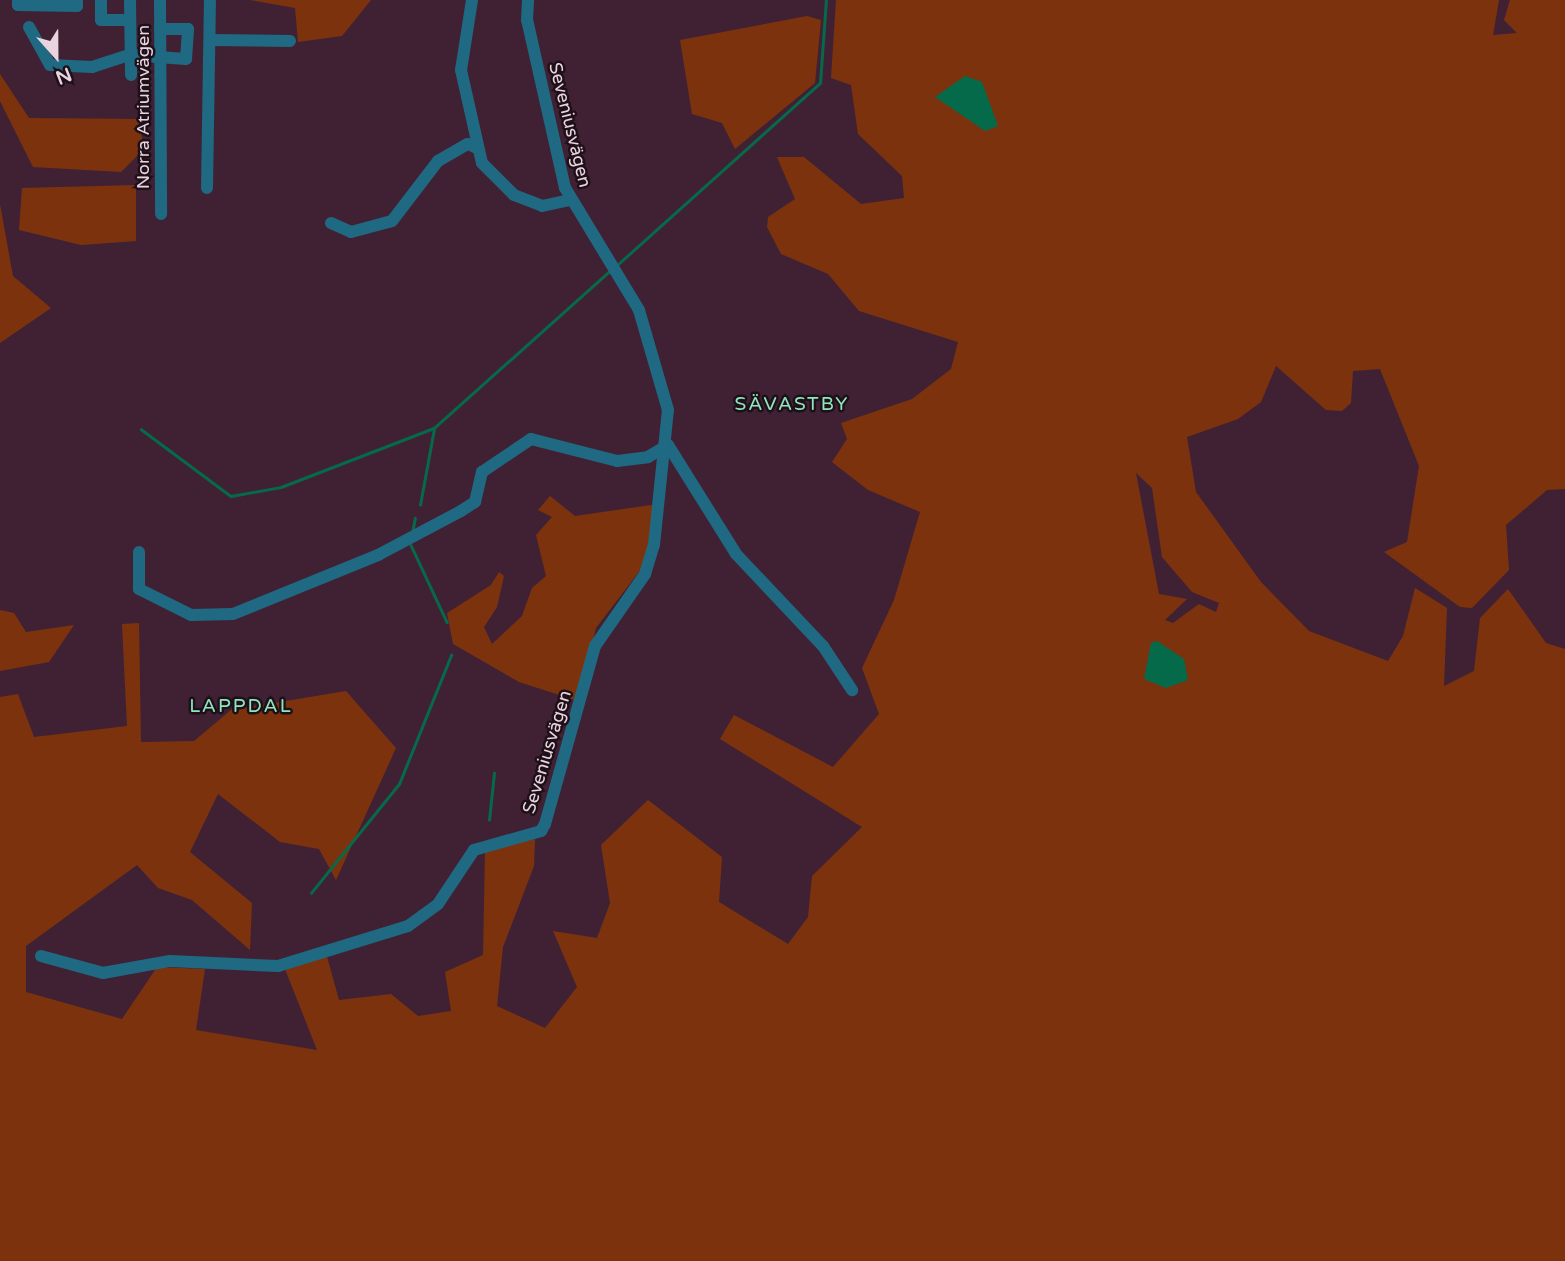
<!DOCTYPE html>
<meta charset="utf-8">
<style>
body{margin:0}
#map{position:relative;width:1565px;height:1261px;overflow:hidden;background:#402134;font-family:"Varela Round",sans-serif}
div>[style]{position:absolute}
.green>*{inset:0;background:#7c330d}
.water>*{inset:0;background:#056a4a}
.stream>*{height:2.5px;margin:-1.25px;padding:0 1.25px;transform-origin:1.25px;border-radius:1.25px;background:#056a4a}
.minor>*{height:12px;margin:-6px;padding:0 6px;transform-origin:6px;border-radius:6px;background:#1f6a82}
span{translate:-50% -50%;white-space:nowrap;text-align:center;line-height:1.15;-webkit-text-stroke:5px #1e1018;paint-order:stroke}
.street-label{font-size:18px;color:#e9d3df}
.neighbourhood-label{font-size:19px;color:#8fe5be;letter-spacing:2px}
.north{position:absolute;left:21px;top:21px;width:70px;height:70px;-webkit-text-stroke:5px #1e1018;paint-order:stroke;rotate:159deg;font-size:19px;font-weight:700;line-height:28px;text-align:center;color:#e9d3df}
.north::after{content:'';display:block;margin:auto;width:24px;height:32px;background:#e9d3df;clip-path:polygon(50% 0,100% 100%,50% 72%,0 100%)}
</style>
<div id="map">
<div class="green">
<i style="clip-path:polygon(250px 0,371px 0,342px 36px,298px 42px,295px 8px)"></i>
<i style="clip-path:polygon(evenodd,836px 0,1499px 0,1493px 35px,1517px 33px,1504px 20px,1510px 0,1565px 0,1565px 489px,1547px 490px,1506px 525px,1509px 570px,1472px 608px,1460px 607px,1384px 552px,1407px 542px,1419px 466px,1380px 369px,1353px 371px,1351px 403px,1342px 411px,1326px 410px,1276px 366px,1261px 402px,1238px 419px,1187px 437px,1196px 492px,1261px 582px,1309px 631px,1388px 661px,1403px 636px,1415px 588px,1447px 608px,1444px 686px,1474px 671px,1480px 618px,1508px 589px,1546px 643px,1565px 649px,1565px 1261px,0 1261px,0 697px,18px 694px,34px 737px,127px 726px,122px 624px,139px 623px,141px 742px,194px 741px,231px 710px,346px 691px,396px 748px,336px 880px,319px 849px,280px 842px,218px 794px,190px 852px,252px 903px,250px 950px,192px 900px,158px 888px,137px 865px,26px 946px,26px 992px,122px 1019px,157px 967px,205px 969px,196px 1030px,317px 1050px,285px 969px,326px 953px,339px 1000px,391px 994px,418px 1016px,451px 1011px,445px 972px,483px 955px,485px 851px,535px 839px,534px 866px,503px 947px,497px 1006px,545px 1028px,577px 987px,553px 931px,597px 938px,610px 903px,601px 845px,648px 800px,722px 857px,719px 902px,788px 944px,808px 917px,812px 876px,862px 827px,720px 739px,734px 715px,833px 767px,879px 714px,862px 668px,894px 600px,920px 512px,868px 490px,832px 462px,847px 439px,841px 423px,912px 399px,951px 369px,958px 342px,859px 311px,828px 274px,781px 254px,767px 227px,768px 217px,795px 199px,777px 157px,804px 157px,861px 204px,904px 198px,902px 176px,858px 134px,851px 85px,831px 78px,836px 0,1136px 473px,1152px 488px,1162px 557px,1192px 592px,1219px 603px,1216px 612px,1199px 604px,1173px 623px,1165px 620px,1187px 599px,1159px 594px,1136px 473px)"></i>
<i style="clip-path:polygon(807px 16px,821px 20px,815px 83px,735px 149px,722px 123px,692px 114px,680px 40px)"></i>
<i style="clip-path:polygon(0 74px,29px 118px,140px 119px,143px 150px,121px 172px,33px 167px,0 101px)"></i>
<i style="clip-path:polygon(136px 185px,136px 241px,81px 245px,19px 230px,22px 188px)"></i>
<i style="clip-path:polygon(0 204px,13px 276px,51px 308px,0 343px)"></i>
<i style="clip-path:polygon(550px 496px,575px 516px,658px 504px,648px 560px,596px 628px,578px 701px,519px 682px,453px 644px,447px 613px,491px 585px,499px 572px,504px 576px,497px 607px,484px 627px,492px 644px,522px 616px,532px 588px,546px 576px,536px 535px,552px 517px,538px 510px)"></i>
<i style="clip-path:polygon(0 610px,14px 613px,26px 632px,74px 625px,49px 662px,0 671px)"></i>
</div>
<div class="water">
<i style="clip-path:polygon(965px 76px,982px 82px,998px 126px,985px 131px,935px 97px)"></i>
<i style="clip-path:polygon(1157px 641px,1184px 659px,1188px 680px,1166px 688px,1144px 679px,1151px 643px)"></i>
</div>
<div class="stream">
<i style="left:616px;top:266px;width:274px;rotate:-41.9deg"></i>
<i style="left:820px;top:83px;width:83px;rotate:-85.9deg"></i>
<i style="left:141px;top:429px;width:112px;rotate:36.7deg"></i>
<i style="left:231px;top:496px;width:51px;rotate:-10.2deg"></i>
<i style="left:281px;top:487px;width:164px;rotate:-21.1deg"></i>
<i style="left:434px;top:428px;width:237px;rotate:-41.8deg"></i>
<i style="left:420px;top:505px;width:77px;rotate:-79.6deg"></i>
<i style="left:412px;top:533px;width:15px;rotate:-79deg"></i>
<i style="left:411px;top:545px;width:85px;rotate:64.9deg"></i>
<i style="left:489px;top:820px;width:47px;rotate:-83.9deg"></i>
<i style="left:311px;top:893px;width:140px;rotate:-51.1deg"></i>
<i style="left:399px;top:784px;width:139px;rotate:-68deg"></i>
</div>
<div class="minor">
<i style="left:18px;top:0;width:5px;rotate:90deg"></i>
<i style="left:18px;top:5px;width:59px;rotate:1deg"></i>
<i style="left:77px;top:6px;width:6px;rotate:-90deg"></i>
<i style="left:101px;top:0;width:20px;rotate:90deg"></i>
<i style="left:101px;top:20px;width:29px"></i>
<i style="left:130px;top:0;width:75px;rotate:89.2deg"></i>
<i style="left:160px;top:0;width:214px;rotate:89.7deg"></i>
<i style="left:472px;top:0;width:71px;rotate:98.9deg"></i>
<i style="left:461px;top:70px;width:95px;rotate:77.3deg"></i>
<i style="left:482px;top:163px;width:45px;rotate:45deg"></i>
<i style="left:514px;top:195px;width:30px;rotate:21deg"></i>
<i style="left:542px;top:206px;width:29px;rotate:-12deg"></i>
<i style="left:29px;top:27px;width:43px;rotate:61.1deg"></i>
<i style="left:50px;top:65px;width:42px;rotate:2.7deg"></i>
<i style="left:92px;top:67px;width:40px;rotate:-18deg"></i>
<i style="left:130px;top:55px;width:56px;rotate:4.1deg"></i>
<i style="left:186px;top:59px;width:30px;rotate:-86deg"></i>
<i style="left:188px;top:29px;width:28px;rotate:180deg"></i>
<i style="left:210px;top:40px;width:80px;rotate:0.7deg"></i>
<i style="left:207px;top:188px;width:188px;rotate:-89.1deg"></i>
<i style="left:331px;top:223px;width:22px;rotate:24deg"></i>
<i style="left:351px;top:232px;width:42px;rotate:-15deg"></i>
<i style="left:392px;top:221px;width:76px;rotate:-52.5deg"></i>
<i style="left:438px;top:161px;width:34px;rotate:-30deg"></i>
<i style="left:468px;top:144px;width:8px;rotate:23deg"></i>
<i style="left:139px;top:552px;width:37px;rotate:90deg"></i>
<i style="left:139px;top:589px;width:58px;rotate:26.6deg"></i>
<i style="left:191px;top:615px;width:42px;rotate:-1.4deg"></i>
<i style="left:233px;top:614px;width:157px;rotate:-22.1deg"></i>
<i style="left:378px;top:555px;width:94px;rotate:-27.9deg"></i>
<i style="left:461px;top:511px;width:17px;rotate:-33deg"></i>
<i style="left:475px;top:502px;width:31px;rotate:-77deg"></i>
<i style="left:482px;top:472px;width:59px;rotate:-34deg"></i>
<i style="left:531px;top:439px;width:89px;rotate:14.3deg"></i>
<i style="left:617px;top:461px;width:31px;rotate:-7deg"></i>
<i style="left:648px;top:457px;width:23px;rotate:-31deg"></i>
<i style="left:668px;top:445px;width:128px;rotate:58deg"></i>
<i style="left:736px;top:554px;width:127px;rotate:46.6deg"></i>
<i style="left:823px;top:646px;width:53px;rotate:56.6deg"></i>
<i style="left:41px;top:956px;width:64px;rotate:15.3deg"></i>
<i style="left:103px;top:973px;width:68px;rotate:-10.2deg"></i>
<i style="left:170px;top:961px;width:108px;rotate:2.7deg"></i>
<i style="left:278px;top:966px;width:136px;rotate:-17.1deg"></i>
<i style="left:408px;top:926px;width:37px;rotate:-36deg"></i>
<i style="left:438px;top:904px;width:65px;rotate:-56.3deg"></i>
<i style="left:474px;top:850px;width:70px;rotate:-15.8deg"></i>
<i style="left:541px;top:831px;width:8px;rotate:-60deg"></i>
<i style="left:545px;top:824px;width:185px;rotate:-74.3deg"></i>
<i style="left:595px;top:646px;width:88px;rotate:-55.2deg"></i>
<i style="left:645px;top:574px;width:30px;rotate:-73deg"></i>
<i style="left:654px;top:545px;width:136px;rotate:-84.1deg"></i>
<i style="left:668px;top:410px;width:104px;rotate:-106.2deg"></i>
<i style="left:639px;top:310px;width:143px;rotate:-121.2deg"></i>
<i style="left:565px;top:188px;width:172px;rotate:-102.7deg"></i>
<i style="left:527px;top:20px;width:20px;rotate:-87deg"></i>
</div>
<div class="street-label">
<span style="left:143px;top:107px;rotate:-90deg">Norra Atriumvägen</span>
<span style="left:570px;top:125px;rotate:76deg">Seveniusvägen</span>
<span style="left:547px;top:752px;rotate:-73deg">Seveniusvägen</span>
</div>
<div class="neighbourhood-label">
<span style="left:792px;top:405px">SÄVASTBY</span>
<span style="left:241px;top:707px">LAPPDAL</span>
</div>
<div class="north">N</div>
</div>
